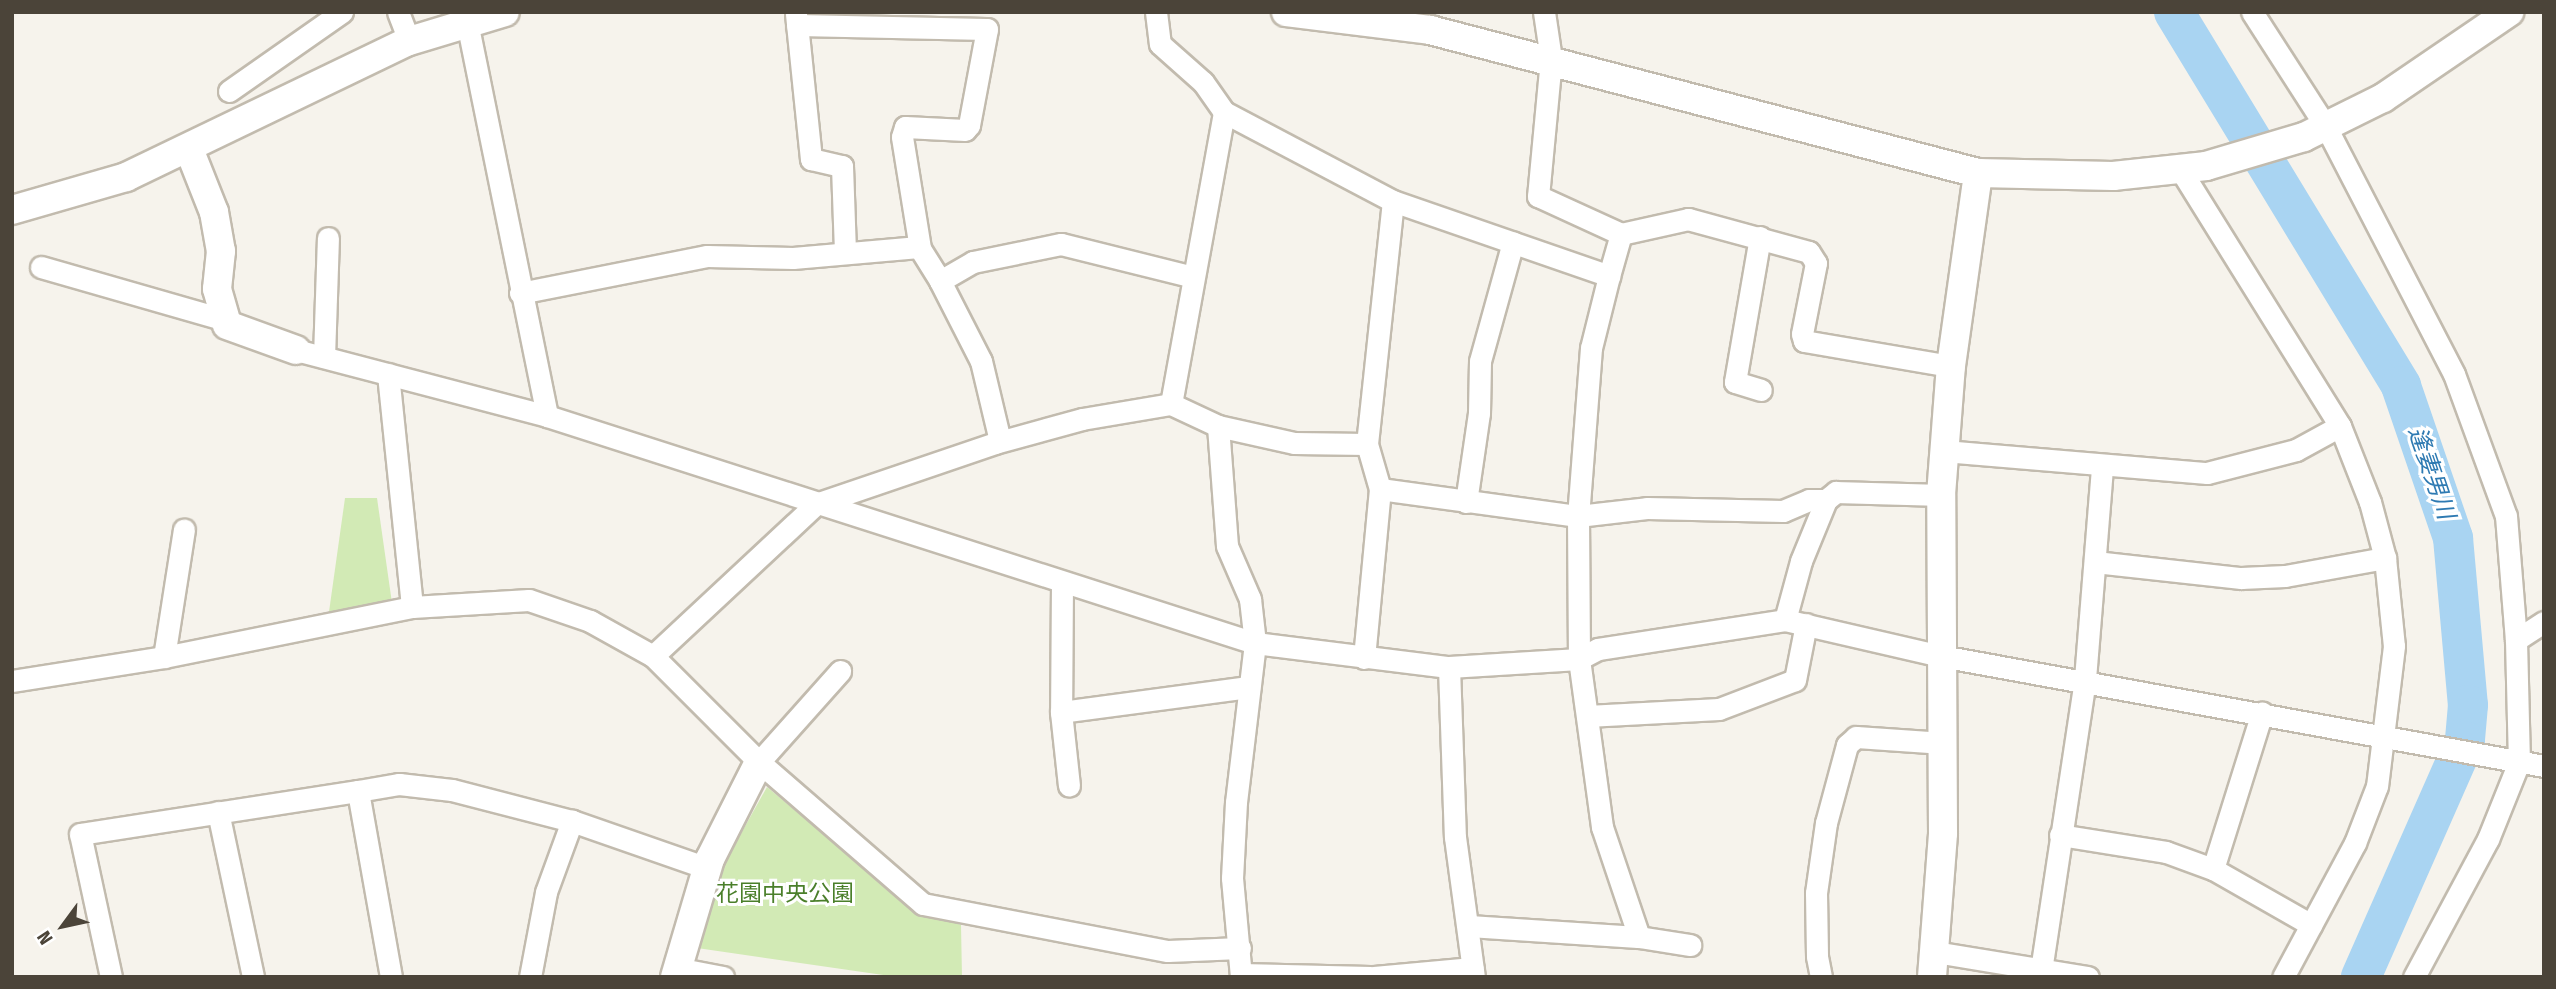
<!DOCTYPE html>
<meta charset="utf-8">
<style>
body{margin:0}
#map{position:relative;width:2556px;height:989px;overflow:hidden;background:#f6f3ec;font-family:"Fira Sans Condensed","Noto Sans JP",sans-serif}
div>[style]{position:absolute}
.green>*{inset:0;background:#d2eab5}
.river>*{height:40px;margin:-20px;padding:0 20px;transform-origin:20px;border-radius:20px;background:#a9d4f2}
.roads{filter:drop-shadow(2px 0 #c2bbae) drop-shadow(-2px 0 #c2bbae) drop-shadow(0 2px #c2bbae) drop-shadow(0 -2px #c2bbae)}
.minor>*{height:21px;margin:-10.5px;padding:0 10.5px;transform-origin:10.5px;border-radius:10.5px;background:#fff}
.tertiary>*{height:28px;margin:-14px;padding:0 14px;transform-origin:14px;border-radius:14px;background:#fff}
span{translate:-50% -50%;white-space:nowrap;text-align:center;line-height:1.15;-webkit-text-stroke:6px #fff;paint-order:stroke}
.park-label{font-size:23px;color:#4a7f2a}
.water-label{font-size:24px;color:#2e7ab2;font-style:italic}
.frame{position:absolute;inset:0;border:14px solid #4b4439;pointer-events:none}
.north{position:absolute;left:28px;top:891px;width:70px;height:70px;-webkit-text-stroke:5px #fff;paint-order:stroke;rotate:237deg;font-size:19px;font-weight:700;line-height:28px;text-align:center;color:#4b4439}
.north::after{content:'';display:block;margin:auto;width:24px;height:32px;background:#4b4439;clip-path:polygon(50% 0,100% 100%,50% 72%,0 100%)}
</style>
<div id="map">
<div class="green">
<i style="clip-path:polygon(345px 498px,377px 498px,393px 610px,327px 626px)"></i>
<i style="clip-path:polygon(767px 787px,905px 902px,961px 925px,962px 977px,897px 977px,697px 948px,724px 864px)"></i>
</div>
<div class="river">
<i style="left:2174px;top:12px;width:437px;rotate:58.7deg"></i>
<i style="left:2401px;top:386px;width:161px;rotate:71.1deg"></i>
<i style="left:2453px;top:538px;width:168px;rotate:84.9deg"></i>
<i style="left:2468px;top:705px;width:36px;rotate:95deg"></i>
<i style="left:2465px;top:741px;width:258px;rotate:113.8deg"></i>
</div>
<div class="roads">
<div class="minor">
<i style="left:398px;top:12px;width:31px;rotate:69deg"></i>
<i style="left:1156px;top:12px;width:32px;rotate:83deg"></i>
<i style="left:1160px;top:44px;width:57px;rotate:41.5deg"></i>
<i style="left:1203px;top:82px;width:37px;rotate:55deg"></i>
<i style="left:1224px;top:112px;width:191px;rotate:27.8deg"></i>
<i style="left:1393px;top:201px;width:229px;rotate:19.1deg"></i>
<i style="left:1609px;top:276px;width:74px;rotate:104deg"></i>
<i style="left:1591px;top:348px;width:169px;rotate:94.4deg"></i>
<i style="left:1578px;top:516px;width:143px;rotate:89.6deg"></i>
<i style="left:1579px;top:659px;width:170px;rotate:82.2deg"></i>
<i style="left:1602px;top:827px;width:116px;rotate:71.4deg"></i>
<i style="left:1639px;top:937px;width:52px;rotate:8.9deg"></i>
<i style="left:1544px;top:12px;width:48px;rotate:81.5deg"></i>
<i style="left:1551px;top:59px;width:138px;rotate:95.4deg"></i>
<i style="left:1538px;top:196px;width:91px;rotate:24.6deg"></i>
<i style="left:1621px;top:234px;width:69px;rotate:-12.6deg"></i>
<i style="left:1688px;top:219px;width:125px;rotate:15.3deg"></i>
<i style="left:1809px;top:252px;width:13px;rotate:58deg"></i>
<i style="left:1816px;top:263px;width:72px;rotate:101.2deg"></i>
<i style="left:1802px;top:334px;width:7px;rotate:74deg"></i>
<i style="left:1804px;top:341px;width:149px;rotate:9.7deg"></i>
<i style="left:2252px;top:12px;width:137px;rotate:57.2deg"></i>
<i style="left:2326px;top:127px;width:278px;rotate:62.6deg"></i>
<i style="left:2454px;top:374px;width:151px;rotate:69.9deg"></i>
<i style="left:2506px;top:516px;width:124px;rotate:85.4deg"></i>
<i style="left:2516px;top:640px;width:122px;rotate:88.6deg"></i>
<i style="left:2519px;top:762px;width:83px;rotate:111.9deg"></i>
<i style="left:2488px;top:839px;width:157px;rotate:118.2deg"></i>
<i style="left:796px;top:14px;width:146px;rotate:84.1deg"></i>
<i style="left:811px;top:159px;width:32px;rotate:13deg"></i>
<i style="left:842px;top:166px;width:85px;rotate:88deg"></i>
<i style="left:467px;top:22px;width:402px;rotate:78.5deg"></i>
<i style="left:797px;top:25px;width:190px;rotate:1.2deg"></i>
<i style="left:987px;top:29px;width:98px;rotate:100.6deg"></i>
<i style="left:969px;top:125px;width:6px;rotate:129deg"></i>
<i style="left:965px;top:130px;width:60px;rotate:-177.1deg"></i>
<i style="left:905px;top:127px;width:10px;rotate:107deg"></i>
<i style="left:902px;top:137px;width:112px;rotate:80.8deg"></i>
<i style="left:229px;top:91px;width:138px;rotate:-35deg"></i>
<i style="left:2180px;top:169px;width:303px;rotate:58.1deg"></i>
<i style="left:2340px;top:426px;width:82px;rotate:68.5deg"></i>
<i style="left:2370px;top:502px;width:58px;rotate:75deg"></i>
<i style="left:2385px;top:558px;width:88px;rotate:84.2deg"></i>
<i style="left:2394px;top:646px;width:141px;rotate:96.9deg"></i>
<i style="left:2377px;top:786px;width:61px;rotate:111.1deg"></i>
<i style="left:2355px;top:843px;width:152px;rotate:118.2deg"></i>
<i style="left:1760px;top:237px;width:147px;rotate:99.8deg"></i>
<i style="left:1735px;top:382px;width:27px;rotate:17deg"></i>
<i style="left:41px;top:267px;width:192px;rotate:16deg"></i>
<i style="left:1609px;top:276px;width:44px;rotate:-74.1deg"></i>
<i style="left:940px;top:281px;width:90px;rotate:62.9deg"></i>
<i style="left:981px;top:361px;width:82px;rotate:76.6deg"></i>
<i style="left:520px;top:293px;width:191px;rotate:-11.2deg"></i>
<i style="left:707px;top:256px;width:86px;rotate:1.3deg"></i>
<i style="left:793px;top:258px;width:126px;rotate:-5deg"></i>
<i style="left:919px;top:247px;width:40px;rotate:58deg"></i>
<i style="left:940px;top:281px;width:38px;rotate:-30deg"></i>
<i style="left:973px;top:262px;width:90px;rotate:-11.6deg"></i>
<i style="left:1061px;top:244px;width:136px;rotate:14deg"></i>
<i style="left:296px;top:350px;width:260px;rotate:14.7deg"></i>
<i style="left:547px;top:416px;width:744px;rotate:17.78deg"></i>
<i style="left:1255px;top:643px;width:195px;rotate:7.1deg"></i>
<i style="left:1449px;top:667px;width:130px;rotate:-3.5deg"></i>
<i style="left:1579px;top:659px;width:21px;rotate:-28deg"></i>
<i style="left:1598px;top:649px;width:189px;rotate:-8.8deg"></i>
<i style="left:1785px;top:620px;width:160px;rotate:13deg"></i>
<i style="left:1941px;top:656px;width:613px;rotate:10.34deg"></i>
<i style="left:324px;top:357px;width:119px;rotate:-88.1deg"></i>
<i style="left:388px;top:374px;width:234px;rotate:84.1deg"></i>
<i style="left:1171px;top:404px;width:297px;rotate:-79.7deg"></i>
<i style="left:1218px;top:426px;width:120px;rotate:85.7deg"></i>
<i style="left:1227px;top:546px;width:58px;rotate:66.5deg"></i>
<i style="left:1250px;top:599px;width:44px;rotate:83.5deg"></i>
<i style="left:1255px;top:643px;width:160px;rotate:96.8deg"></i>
<i style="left:1236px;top:802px;width:76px;rotate:93deg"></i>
<i style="left:1232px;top:878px;width:99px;rotate:84.8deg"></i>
<i style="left:1944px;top:451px;width:264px;rotate:4.8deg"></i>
<i style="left:2207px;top:473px;width:92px;rotate:-14.5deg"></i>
<i style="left:2296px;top:450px;width:50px;rotate:-28.6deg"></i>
<i style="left:1380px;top:489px;width:200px;rotate:7.8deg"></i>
<i style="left:1578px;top:516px;width:69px;rotate:-6.6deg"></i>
<i style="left:1647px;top:508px;width:136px;rotate:1.3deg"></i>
<i style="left:1783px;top:511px;width:28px;rotate:-23deg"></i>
<i style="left:1809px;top:500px;width:17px"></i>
<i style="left:1466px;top:502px;width:90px;rotate:-81.7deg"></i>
<i style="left:1479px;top:413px;width:52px;rotate:-88.9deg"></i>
<i style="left:1480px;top:361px;width:123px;rotate:-74.5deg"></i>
<i style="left:2095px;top:562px;width:147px;rotate:6.3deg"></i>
<i style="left:2241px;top:578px;width:44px;rotate:-2.6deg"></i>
<i style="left:2285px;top:576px;width:102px;rotate:-10.2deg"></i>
<i style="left:1062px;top:582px;width:130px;rotate:90.4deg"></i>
<i style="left:1061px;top:712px;width:74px;rotate:83.8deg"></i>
<i style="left:1785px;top:620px;width:61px;rotate:-74.8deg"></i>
<i style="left:1801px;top:561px;width:66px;rotate:-67.7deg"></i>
<i style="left:1826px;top:500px;width:13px;rotate:-39deg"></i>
<i style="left:1836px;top:492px;width:105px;rotate:1.6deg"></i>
<i style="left:2516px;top:640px;width:33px;rotate:-33deg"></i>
<i style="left:653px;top:656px;width:223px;rotate:-43deg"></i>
<i style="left:816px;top:504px;width:189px;rotate:-18.8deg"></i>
<i style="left:995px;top:443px;width:90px;rotate:-15.4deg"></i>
<i style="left:1082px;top:419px;width:90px;rotate:-9.6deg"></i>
<i style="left:1171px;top:404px;width:52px;rotate:25.1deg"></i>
<i style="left:1218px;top:426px;width:78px;rotate:12.6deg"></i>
<i style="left:1294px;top:443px;width:73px;rotate:0.8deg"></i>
<i style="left:164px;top:657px;width:129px;rotate:-81.1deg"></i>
<i style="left:1364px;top:658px;width:170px;rotate:-84.6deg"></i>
<i style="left:1380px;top:489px;width:47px;rotate:-106.1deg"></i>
<i style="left:1367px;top:444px;width:244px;rotate:-83.9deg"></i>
<i style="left:1449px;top:667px;width:170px;rotate:88deg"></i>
<i style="left:1455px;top:837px;width:141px;rotate:82.3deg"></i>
<i style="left:12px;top:681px;width:154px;rotate:-9deg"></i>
<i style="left:164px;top:657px;width:253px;rotate:-11.4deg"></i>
<i style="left:412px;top:607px;width:117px;rotate:-3.4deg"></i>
<i style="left:529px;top:600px;width:65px;rotate:19deg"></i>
<i style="left:590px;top:621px;width:72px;rotate:29.1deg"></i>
<i style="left:653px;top:656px;width:150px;rotate:45deg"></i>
<i style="left:759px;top:762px;width:217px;rotate:40.9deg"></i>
<i style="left:923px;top:904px;width:249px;rotate:10.9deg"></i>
<i style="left:1168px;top:951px;width:72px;rotate:-2.4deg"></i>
<i style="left:1061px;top:712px;width:190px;rotate:-7.6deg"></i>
<i style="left:1587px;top:716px;width:132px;rotate:-3deg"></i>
<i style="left:1719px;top:709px;width:81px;rotate:-20.9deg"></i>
<i style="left:1795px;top:680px;width:57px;rotate:-78.9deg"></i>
<i style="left:759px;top:762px;width:122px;rotate:-48.3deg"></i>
<i style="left:218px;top:812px;width:169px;rotate:78deg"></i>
<i style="left:2060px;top:835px;width:107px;rotate:9.1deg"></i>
<i style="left:2166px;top:852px;width:50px;rotate:19.9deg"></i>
<i style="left:2213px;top:869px;width:113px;rotate:29.7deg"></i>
<i style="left:2213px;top:869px;width:164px;rotate:-72.6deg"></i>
<i style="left:1468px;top:926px;width:171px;rotate:3.7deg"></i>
<i style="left:1935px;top:952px;width:155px;rotate:9.3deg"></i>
<i style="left:676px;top:968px;width:48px;rotate:10.8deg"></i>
<i style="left:1241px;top:974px;width:129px;rotate:1.3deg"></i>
<i style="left:111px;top:977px;width:146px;rotate:-102.2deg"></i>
<i style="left:80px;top:834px;width:281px;rotate:-8.8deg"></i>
<i style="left:391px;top:977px;width:189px;rotate:-100.1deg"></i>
<i style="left:358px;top:791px;width:42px;rotate:-9.7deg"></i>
<i style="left:399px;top:784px;width:53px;rotate:6.5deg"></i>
<i style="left:452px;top:790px;width:124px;rotate:14.5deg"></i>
<i style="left:572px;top:821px;width:143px;rotate:19.2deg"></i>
<i style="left:530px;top:977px;width:86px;rotate:-79.3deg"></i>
<i style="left:546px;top:892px;width:76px;rotate:-69.9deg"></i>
<i style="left:1374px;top:977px;width:99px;rotate:-5.2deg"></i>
<i style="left:1821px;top:977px;width:21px;rotate:-101deg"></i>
<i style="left:1817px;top:956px;width:63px;rotate:-90.9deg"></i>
<i style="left:1816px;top:893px;width:71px;rotate:-81.9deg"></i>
<i style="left:1826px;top:823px;width:81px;rotate:-74.9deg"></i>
<i style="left:1847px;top:745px;width:12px;rotate:-42deg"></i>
<i style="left:1856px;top:737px;width:88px;rotate:3.9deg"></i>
<i style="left:2040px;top:977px;width:301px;rotate:-81.4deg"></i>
<i style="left:2085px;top:679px;width:213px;rotate:-85.4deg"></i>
</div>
<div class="tertiary">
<i style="left:1286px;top:12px;width:145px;rotate:7.1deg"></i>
<i style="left:1430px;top:30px;width:566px;rotate:14.63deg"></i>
<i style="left:1978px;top:173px;width:135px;rotate:1.3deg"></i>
<i style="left:2113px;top:176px;width:94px;rotate:-6.1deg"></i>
<i style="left:2206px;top:166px;width:102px;rotate:-16.5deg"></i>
<i style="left:2304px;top:137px;width:88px;rotate:-26.3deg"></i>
<i style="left:2383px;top:98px;width:153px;rotate:-34.3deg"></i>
<i style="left:189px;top:149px;width:68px;rotate:68.4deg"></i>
<i style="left:214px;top:212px;width:40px;rotate:80deg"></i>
<i style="left:221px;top:251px;width:38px;rotate:96deg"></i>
<i style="left:217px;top:289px;width:37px;rotate:74deg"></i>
<i style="left:227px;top:325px;width:73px;rotate:19.9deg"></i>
<i style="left:12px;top:210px;width:119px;rotate:-16.1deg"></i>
<i style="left:126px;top:177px;width:314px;rotate:-25.7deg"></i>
<i style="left:409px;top:41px;width:100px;rotate:-16.8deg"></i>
<i style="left:675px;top:977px;width:123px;rotate:-73.5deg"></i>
<i style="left:710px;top:859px;width:109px;rotate:-63.2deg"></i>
<i style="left:1932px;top:977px;width:144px;rotate:-85.6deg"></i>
<i style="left:1943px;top:833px;width:338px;rotate:-90.3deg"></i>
<i style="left:1941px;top:495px;width:129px;rotate:-85.6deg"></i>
<i style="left:1951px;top:366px;width:195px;rotate:-82deg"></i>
</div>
</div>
<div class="park-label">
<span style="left:785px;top:893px">花園中央公園</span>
</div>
<div class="water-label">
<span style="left:2431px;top:473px;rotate:71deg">逢妻男川</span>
</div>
<div class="frame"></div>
<div class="north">N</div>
</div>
